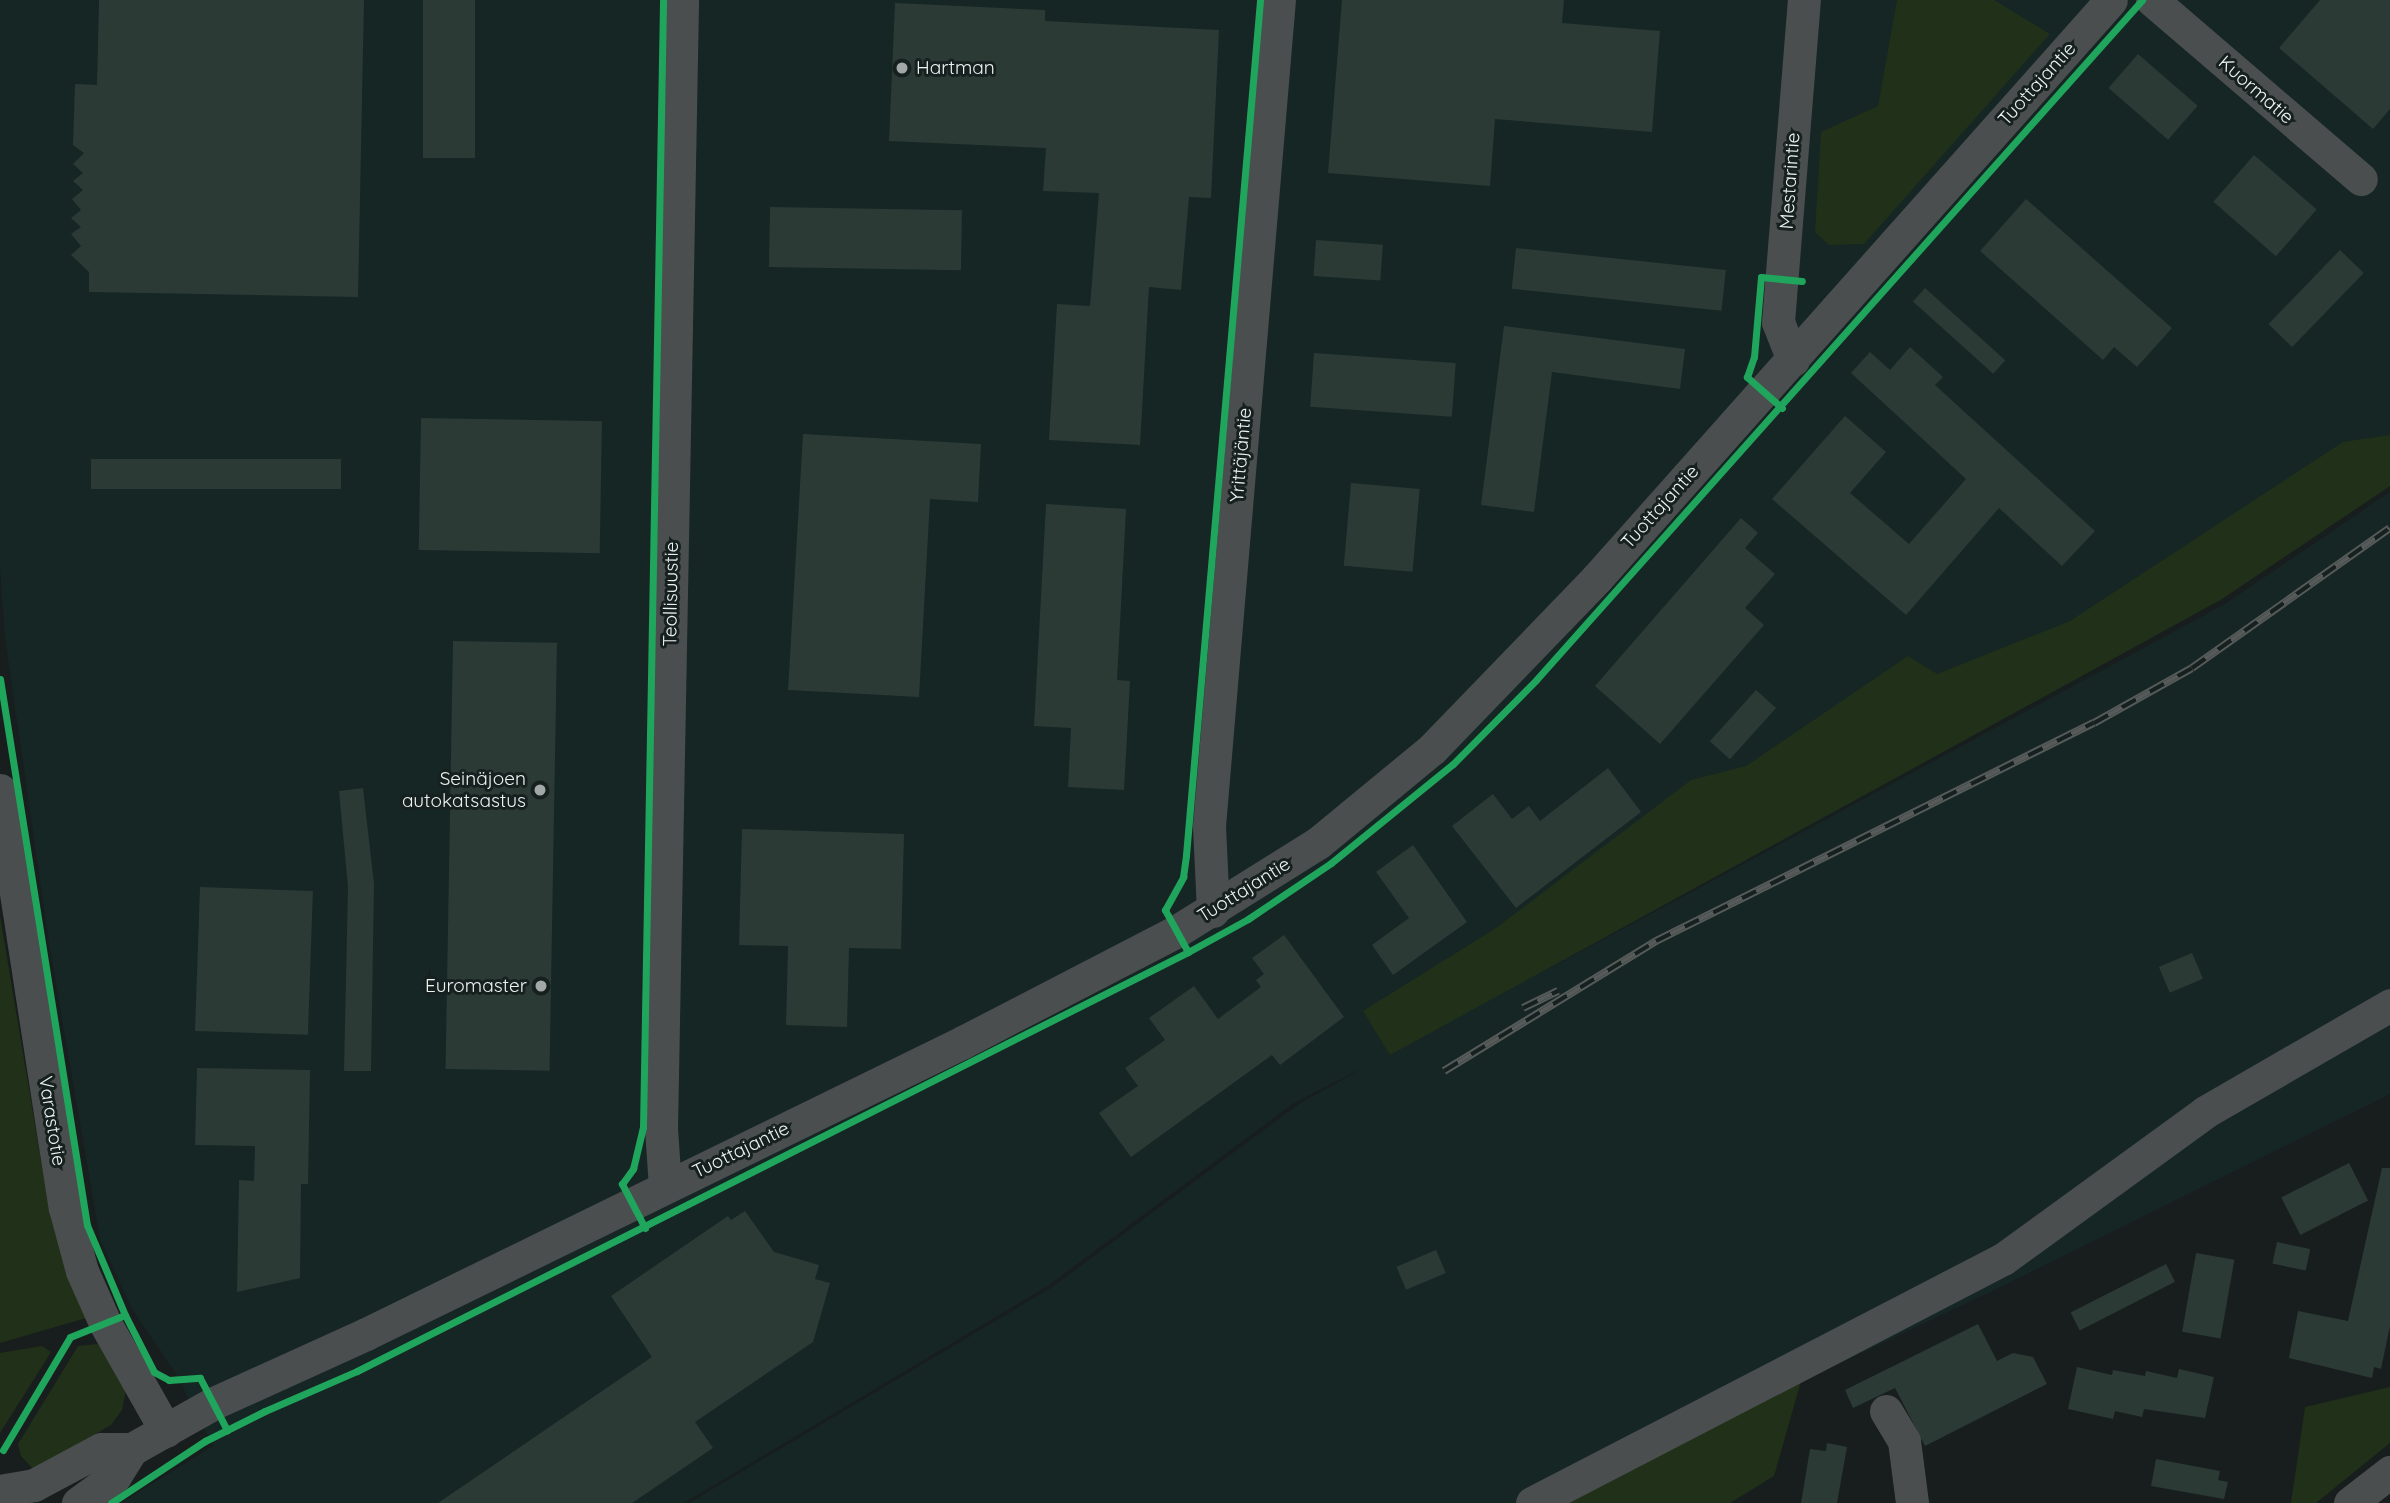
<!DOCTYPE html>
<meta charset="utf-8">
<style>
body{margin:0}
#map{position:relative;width:2390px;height:1503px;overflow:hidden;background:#181e1d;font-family:Quicksand,sans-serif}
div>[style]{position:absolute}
.built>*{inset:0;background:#152624}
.green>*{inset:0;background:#213019}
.building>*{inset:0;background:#2b3a35;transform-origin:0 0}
.minor>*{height:33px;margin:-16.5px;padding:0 16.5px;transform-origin:16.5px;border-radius:16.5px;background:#4a4e4e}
.rail>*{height:8px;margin-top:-4px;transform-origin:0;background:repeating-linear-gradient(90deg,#16201e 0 16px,#565a59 0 32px);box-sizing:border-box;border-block:2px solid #565a59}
.cycleway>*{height:7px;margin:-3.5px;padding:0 3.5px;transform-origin:3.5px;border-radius:3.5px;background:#20a55d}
.dots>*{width:19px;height:19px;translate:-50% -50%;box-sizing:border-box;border:4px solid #16201e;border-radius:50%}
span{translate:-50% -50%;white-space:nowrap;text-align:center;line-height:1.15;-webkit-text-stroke:6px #16201e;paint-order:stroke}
.poi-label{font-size:19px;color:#ecf3f2}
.left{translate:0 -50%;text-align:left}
.right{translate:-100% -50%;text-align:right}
.street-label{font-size:19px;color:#ecf3f2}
</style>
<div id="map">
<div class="built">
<i style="clip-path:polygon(0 0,2390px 0,2390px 486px,2222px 599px,1545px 971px,2225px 604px,2390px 492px,2390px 1094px,2009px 1283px,1546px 1503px,689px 1503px,1051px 1288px,1299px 1104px,1367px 1066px,1295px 1102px,1049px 1285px,684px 1503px,121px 1503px,213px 1446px,175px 1372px,132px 1309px,100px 1239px,49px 943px,5px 638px,0 568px)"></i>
</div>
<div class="green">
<i style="clip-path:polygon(1897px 0,1994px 0,2050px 34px,1864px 244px,1829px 245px,1815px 232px,1821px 132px,1878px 106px)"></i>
<i style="clip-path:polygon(2390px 435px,2390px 486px,2222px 599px,1390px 1055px,1363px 1011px,1496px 928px,1691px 780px,1746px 766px,1908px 656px,1937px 674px,2070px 621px,2343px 442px)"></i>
<i style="clip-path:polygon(0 915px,49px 1209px,86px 1318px,0 1343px)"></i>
<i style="clip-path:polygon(98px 1344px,126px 1390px,122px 1410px,111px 1425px,34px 1470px,21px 1456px,18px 1444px,78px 1346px)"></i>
<i style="clip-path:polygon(42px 1346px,51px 1352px,0 1433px,0 1353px)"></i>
<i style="clip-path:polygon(1801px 1381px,1774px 1476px,1730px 1503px,1546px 1503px)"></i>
<i style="clip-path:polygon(2390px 1387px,2390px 1443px,2316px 1503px,2291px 1503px,2305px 1407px)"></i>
</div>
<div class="building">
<i style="clip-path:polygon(99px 0,364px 0,358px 297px,89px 292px,89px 272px,71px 255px,81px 246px,71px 234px,81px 227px,71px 218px,81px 210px,72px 199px,83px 190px,73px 181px,83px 173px,73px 164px,84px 153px,73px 145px,75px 84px,97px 85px)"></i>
<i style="left:423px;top:0;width:52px;height:158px"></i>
<i style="clip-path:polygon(1342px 0,1564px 0,1562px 23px,1660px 31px,1652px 132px,1495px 119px,1490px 186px,1328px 173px)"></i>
<i style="clip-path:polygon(2320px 0,2390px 0,2390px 109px,2373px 129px,2279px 48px)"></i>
<i style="clip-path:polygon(895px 3px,1045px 10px,1045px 21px,1219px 30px,1211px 198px,1189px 197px,1181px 290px,1149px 287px,1140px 445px,1049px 440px,1057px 304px,1090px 306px,1099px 193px,1043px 191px,1046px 148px,889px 141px)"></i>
<i style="left:2138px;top:54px;width:79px;height:45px;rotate:41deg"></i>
<i style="left:2254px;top:155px;width:83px;height:62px;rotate:41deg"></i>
<i style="clip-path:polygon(2026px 199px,2172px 328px,2137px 367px,2114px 347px,2103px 360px,1980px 251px)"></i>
<i style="left:770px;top:207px;width:192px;height:60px;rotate:1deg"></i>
<i style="left:1316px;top:240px;width:67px;height:36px;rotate:4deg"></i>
<i style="left:1516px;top:248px;width:211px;height:41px;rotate:6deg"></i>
<i style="left:2340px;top:250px;width:33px;height:103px;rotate:44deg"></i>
<i style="left:1925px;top:288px;width:108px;height:18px;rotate:42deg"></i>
<i style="clip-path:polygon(1504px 326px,1685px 349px,1680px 389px,1552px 372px,1534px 512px,1481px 505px)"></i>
<i style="clip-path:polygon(1910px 347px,1943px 377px,1935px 385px,2095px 531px,2062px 566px,1999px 508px,1906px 615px,1772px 499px,1845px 416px,1886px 452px,1850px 493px,1909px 544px,1966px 479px,1851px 373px,1870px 352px,1890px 370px)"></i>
<i style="left:1314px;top:353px;width:142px;height:54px;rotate:4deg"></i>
<i style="left:421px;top:418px;width:181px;height:132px;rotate:1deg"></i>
<i style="clip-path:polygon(803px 434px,981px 444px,978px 502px,930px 499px,919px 697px,788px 690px)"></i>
<i style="left:91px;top:459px;width:250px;height:30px"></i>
<i style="left:1351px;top:483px;width:69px;height:83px;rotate:5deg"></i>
<i style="clip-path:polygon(1046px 504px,1126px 509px,1117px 680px,1130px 681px,1124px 790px,1068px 787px,1071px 728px,1034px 726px)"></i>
<i style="clip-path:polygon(1741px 518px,1758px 533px,1745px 548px,1775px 574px,1745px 608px,1764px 625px,1660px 744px,1595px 686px)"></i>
<i style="left:453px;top:641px;width:104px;height:428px;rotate:1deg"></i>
<i style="left:1756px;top:690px;width:27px;height:69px;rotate:42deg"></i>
<i style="clip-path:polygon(1608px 768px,1641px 812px,1516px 908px,1452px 826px,1493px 794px,1512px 819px,1529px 806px,1540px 821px)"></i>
<i style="clip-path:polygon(363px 788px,374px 884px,371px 1071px,344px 1071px,348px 887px,339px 791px)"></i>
<i style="clip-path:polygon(742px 829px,904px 834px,901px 949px,849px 948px,847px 1027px,786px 1025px,788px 946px,739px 945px)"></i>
<i style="clip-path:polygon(1413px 845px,1467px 922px,1393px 975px,1372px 945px,1409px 918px,1376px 872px)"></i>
<i style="left:200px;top:887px;width:113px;height:144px;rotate:2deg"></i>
<i style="clip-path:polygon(1284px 935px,1344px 1017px,1280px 1065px,1272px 1055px,1131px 1157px,1099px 1113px,1138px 1086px,1125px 1068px,1165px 1040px,1149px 1018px,1194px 986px,1218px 1019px,1261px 987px,1256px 980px,1264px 974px,1252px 958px)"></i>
<i style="left:2192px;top:953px;width:28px;height:36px;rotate:67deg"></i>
<i style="clip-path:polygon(197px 1068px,310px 1070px,308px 1184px,301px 1184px,300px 1278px,237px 1292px,239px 1180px,254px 1181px,255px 1146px,195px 1145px)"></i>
<i style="left:2349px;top:1163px;width:42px;height:76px;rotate:63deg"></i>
<i style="clip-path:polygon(2382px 1168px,2390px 1168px,2390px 1326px,2381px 1369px,2374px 1367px,2372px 1378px,2289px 1358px,2298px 1311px,2348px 1321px)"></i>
<i style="clip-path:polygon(745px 1211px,774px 1252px,819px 1265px,815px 1279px,830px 1283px,813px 1342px,695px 1422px,713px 1448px,632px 1503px,438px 1503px,652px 1357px,611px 1296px,728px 1216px,731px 1220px)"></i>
<i style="left:2277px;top:1242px;width:34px;height:22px;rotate:12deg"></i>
<i style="left:1436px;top:1250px;width:25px;height:43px;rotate:67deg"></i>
<i style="left:2196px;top:1253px;width:39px;height:80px;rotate:10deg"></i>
<i style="left:2166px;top:1264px;width:20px;height:107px;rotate:63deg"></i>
<i style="clip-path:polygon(1978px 1324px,1997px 1361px,2013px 1353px,2033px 1357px,2047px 1384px,1925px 1446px,1895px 1388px,1853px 1408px,1845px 1390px)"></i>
<i style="clip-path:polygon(2077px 1367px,2112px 1375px,2113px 1370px,2145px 1376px,2146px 1371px,2177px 1378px,2179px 1369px,2214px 1377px,2205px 1418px,2144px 1409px,2142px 1417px,2115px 1411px,2113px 1419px,2068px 1409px)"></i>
<i style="clip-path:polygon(1827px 1443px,1847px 1447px,1837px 1503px,1801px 1503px,1810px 1449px,1826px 1451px)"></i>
<i style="clip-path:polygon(2156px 1459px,2220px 1471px,2218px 1480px,2228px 1482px,2224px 1499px,2151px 1486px)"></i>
</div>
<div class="minor">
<i style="left:2152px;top:0;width:275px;rotate:40.6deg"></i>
<i style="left:1793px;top:360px;width:41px;rotate:-111.5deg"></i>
<i style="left:1778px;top:322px;width:323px;rotate:-85.4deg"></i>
<i style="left:0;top:790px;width:423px;rotate:81.2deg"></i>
<i style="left:65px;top:1208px;width:65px;rotate:74.9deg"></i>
<i style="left:82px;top:1271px;width:57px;rotate:66.1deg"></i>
<i style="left:105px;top:1323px;width:124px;rotate:60.5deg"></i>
<i style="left:1213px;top:911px;width:85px;rotate:-92.7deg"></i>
<i style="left:1209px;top:826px;width:829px;rotate:-85.16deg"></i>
<i style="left:665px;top:1187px;width:58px;rotate:-93.9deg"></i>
<i style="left:661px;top:1129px;width:1129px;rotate:-88.93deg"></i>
<i style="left:1886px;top:1411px;width:35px;rotate:59deg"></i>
<i style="left:1904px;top:1441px;width:63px;rotate:82.6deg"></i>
<i style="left:0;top:1491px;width:35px;rotate:-10deg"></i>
<i style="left:34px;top:1485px;width:76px;rotate:-28.2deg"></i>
<i style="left:101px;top:1449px;width:31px"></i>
<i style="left:132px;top:1449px;width:94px;rotate:-29.3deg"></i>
<i style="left:214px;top:1403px;width:167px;rotate:-24.4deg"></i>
<i style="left:366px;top:1334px;width:665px;rotate:-26.06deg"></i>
<i style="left:963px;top:1042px;width:241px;rotate:-27.4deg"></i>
<i style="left:1177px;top:931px;width:166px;rotate:-32deg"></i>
<i style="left:1318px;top:843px;width:148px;rotate:-39.5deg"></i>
<i style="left:1432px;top:749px;width:238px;rotate:-46deg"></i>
<i style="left:1597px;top:578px;width:773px;rotate:-48.35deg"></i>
<i style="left:78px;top:1503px;width:46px;rotate:-36.1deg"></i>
<i style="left:115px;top:1476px;width:32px;rotate:-58deg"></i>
<i style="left:1532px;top:1503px;width:530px;rotate:-27.39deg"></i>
<i style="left:2003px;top:1259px;width:250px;rotate:-36deg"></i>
<i style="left:2205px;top:1112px;width:214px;rotate:-30deg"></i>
<i style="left:2350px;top:1503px;width:51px;rotate:-37.8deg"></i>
</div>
<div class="rail">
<i style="left:1523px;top:1008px;width:39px;rotate:-26deg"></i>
<i style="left:1444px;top:1071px;width:249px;rotate:-31.5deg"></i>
<i style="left:1656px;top:941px;width:489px;rotate:-26.5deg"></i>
<i style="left:2094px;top:723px;width:112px;rotate:-29.3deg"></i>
<i style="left:2192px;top:668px;width:242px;rotate:-35.3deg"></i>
</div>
<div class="cycleway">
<i style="left:1782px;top:408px;width:47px;rotate:-138.5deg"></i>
<i style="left:1747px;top:377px;width:21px;rotate:-71deg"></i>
<i style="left:1754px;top:357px;width:80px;rotate:-85deg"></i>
<i style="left:1761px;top:277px;width:41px;rotate:5.6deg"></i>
<i style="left:0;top:679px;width:553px;rotate:80.95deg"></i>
<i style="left:87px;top:1225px;width:98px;rotate:67.1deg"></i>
<i style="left:1188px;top:952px;width:48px;rotate:-118.7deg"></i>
<i style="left:1165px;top:910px;width:38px;rotate:-61deg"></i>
<i style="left:1183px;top:877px;width:22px;rotate:-82deg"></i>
<i style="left:1186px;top:855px;width:858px;rotate:-85.05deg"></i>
<i style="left:645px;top:1228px;width:50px;rotate:-117.6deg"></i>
<i style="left:622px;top:1184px;width:19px;rotate:-54deg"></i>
<i style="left:633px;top:1169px;width:43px;rotate:-76.6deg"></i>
<i style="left:643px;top:1127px;width:1127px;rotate:-88.98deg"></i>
<i style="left:3px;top:1450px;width:131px;rotate:-59.3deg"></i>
<i style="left:70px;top:1337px;width:59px;rotate:-21.8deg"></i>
<i style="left:125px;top:1315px;width:64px;rotate:63deg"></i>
<i style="left:154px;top:1372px;width:17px;rotate:28deg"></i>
<i style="left:169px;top:1380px;width:31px;rotate:-4deg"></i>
<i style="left:200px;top:1378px;width:59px;rotate:62.6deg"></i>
<i style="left:111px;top:1503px;width:113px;rotate:-33.4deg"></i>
<i style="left:205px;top:1441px;width:67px;rotate:-26.6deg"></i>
<i style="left:265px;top:1411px;width:100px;rotate:-23.5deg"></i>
<i style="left:357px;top:1371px;width:931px;rotate:-26.76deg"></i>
<i style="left:1188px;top:952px;width:68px;rotate:-28.8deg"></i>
<i style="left:1248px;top:919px;width:100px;rotate:-34deg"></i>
<i style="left:1331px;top:863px;width:157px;rotate:-39.1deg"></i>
<i style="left:1453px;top:764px;width:118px;rotate:-45.3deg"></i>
<i style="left:1536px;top:680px;width:911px;rotate:-48.29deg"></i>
</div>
<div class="dots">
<i style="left:902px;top:68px;background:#a2a8a7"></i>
<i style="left:540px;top:790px;background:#a2a8a7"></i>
<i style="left:541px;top:986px;background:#a2a8a7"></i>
</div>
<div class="poi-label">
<span class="left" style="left:916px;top:68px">Hartman</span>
<span class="right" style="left:526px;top:790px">Seinäjoen<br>autokatsastus</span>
<span class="right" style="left:527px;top:986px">Euromaster</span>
</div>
<div class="street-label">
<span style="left:2037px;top:84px;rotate:-48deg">Tuottajantie</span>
<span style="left:2256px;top:90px;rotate:41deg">Kuormatie</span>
<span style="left:1790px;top:181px;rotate:-86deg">Mestarintie</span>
<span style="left:1241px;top:455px;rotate:-85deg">Yrittäjäntie</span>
<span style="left:1660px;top:507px;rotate:-48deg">Tuottajantie</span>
<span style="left:671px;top:594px;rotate:-89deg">Teollisuustie</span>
<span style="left:1244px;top:890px;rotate:-32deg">Tuottajantie</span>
<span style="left:52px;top:1121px;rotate:81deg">Varastotie</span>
<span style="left:741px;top:1150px;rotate:-26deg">Tuottajantie</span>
</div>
</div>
